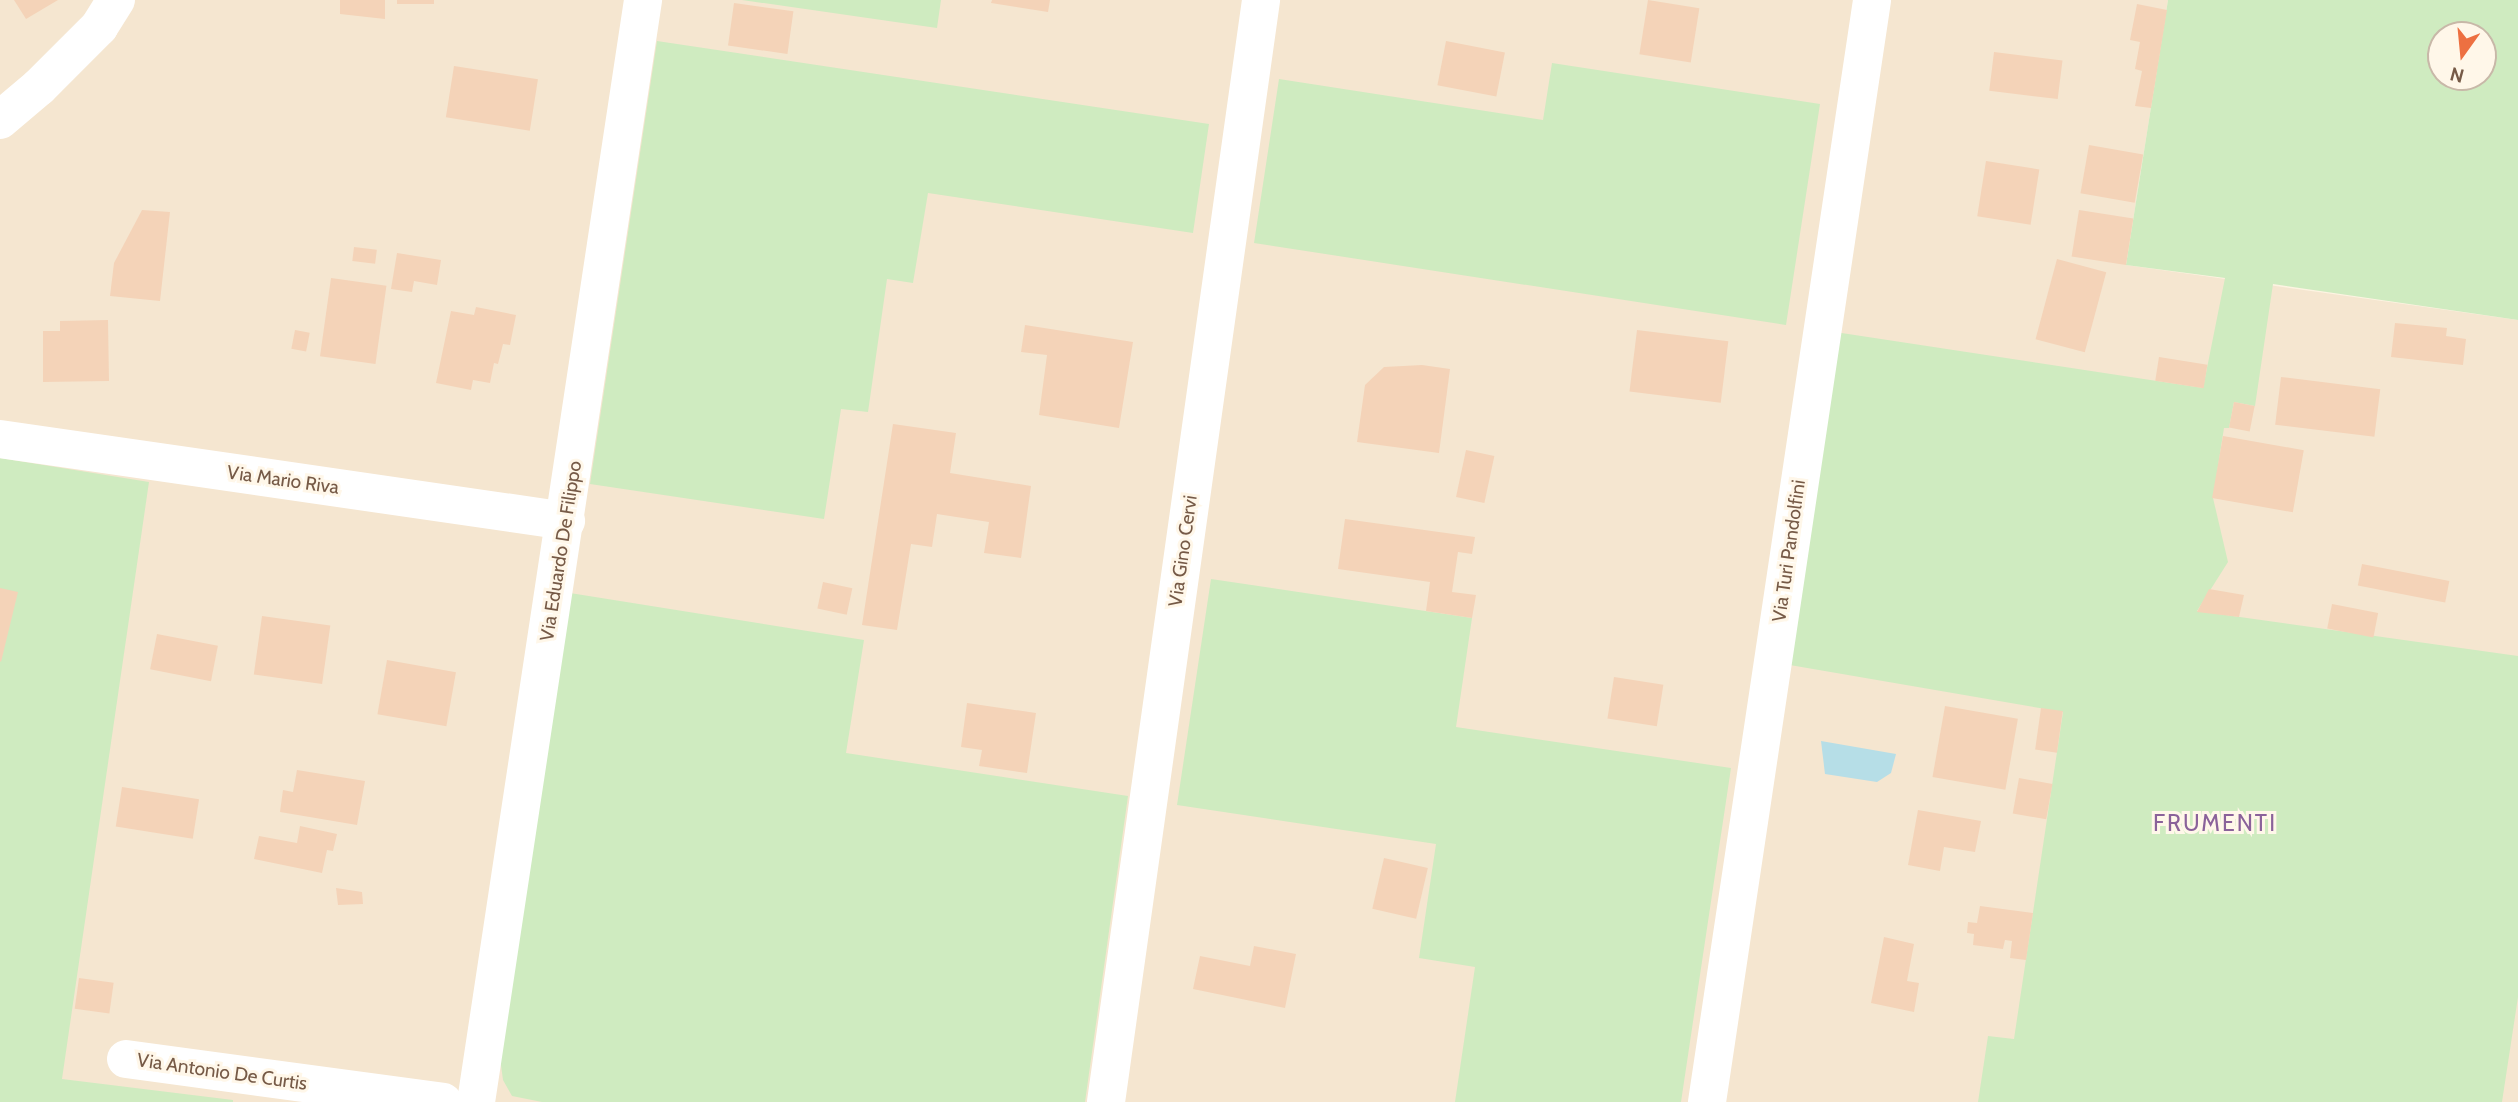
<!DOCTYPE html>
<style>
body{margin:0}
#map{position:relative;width:2518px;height:1102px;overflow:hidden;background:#fdf4e2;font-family:Cabin,sans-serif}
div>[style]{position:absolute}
.residential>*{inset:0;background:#f5e6d0}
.green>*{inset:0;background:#cfebc0}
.water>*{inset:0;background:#b6dee7}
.building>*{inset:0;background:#f4d3b8;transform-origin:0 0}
.minor>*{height:38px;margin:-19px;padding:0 19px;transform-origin:19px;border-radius:19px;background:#fff}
span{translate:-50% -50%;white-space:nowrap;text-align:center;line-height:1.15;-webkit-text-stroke:6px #fff7e9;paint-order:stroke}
.street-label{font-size:19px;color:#765a47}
.quarter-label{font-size:23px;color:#8a629a;letter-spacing:2px}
.north{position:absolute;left:2427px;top:21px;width:70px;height:70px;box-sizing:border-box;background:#fff7e9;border:2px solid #c8b8a8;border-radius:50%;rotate:195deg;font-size:19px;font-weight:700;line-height:28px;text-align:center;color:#765a47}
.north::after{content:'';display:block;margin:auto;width:24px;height:32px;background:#ed7041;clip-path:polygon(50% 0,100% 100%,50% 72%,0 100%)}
</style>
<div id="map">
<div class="residential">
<i style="clip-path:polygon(0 0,2168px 0,2126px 265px,2518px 320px,2518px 1102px,0 1102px)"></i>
</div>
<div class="green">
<i style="clip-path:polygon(742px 0,941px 0,937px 28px)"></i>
<i style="clip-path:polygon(evenodd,2168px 0,2518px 0,2518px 320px,2273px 284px,2255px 406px,2234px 402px,2229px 428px,2224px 428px,2213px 498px,2228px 562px,2197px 611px,2518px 656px,2518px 997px,2502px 1102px,1978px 1102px,1988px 1036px,2014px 1039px,2063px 712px,1784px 664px,1835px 332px,2203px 388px,2225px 278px,2126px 265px,2168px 0,2441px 35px,2483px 35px,2483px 77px,2441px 77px,2441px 35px)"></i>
<i style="clip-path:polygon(657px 41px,1209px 124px,1193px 233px,928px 193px,913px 283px,887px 279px,868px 412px,841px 409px,824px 519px,590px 484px)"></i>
<i style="clip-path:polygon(1552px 63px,1820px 104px,1786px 325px,1254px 243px,1279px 79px,1543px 120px)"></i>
<i style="clip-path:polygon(0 458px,149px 482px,62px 1079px,233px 1100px,233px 1102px,0 1102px)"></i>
<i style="clip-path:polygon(1211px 579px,1472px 618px,1456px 727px,1731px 768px,1681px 1102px,1455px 1102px,1475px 967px,1419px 958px,1436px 844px,1177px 805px)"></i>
<i style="clip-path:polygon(570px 593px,864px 640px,846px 753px,1128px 796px,1085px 1102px,542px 1102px,512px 1096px,503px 1080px,500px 1058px)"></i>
</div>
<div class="water">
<i style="clip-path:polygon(1821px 741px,1896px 754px,1891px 773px,1877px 782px,1825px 774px)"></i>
</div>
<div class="building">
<i style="clip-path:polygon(14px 0,58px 0,26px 19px)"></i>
<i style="clip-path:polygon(340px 0,385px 0,385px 19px,340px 14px)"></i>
<i style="left:397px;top:0;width:37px;height:4px"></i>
<i style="clip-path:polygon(992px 0,1050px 0,1048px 12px,991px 3px)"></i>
<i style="left:1648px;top:0;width:52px;height:55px;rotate:9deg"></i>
<i style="left:734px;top:3px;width:60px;height:43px;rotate:8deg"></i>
<i style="clip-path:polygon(2137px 4px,2167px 10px,2151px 108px,2135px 106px,2142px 71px,2135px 69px,2140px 42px,2130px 40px)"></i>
<i style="left:1446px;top:41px;width:60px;height:45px;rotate:11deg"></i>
<i style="left:1994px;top:52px;width:69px;height:39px;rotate:7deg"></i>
<i style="left:454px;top:66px;width:85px;height:52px;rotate:9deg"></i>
<i style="left:2089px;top:145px;width:55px;height:49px;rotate:10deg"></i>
<i style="left:1986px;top:161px;width:54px;height:56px;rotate:9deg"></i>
<i style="clip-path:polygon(142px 210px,170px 212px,160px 301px,110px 296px,114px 263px)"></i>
<i style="left:2079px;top:210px;width:55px;height:47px;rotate:9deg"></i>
<i style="left:354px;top:247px;width:23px;height:14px;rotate:7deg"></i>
<i style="clip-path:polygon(397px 253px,441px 260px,437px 285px,414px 281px,412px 292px,391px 289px)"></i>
<i style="left:2057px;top:259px;width:51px;height:83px;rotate:15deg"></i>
<i style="left:331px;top:278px;width:56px;height:79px;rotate:8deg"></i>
<i style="clip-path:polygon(476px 307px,516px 315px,510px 345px,503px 344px,498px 364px,494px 363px,490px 383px,473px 380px,471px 390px,436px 383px,451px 311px,474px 315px)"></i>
<i style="clip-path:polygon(108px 320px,109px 381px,43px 382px,43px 331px,60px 331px,60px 321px)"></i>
<i style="clip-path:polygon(2395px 323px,2447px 328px,2446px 336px,2466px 339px,2463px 365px,2391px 357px)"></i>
<i style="clip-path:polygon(1025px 325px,1133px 342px,1119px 428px,1039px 415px,1047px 355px,1021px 352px)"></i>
<i style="left:295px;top:330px;width:15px;height:19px;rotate:11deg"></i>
<i style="left:1637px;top:330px;width:92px;height:62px;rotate:7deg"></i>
<i style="left:2159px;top:357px;width:49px;height:24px;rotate:9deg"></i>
<i style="clip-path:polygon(1422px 365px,1450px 369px,1439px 453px,1357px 442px,1365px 385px,1384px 367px)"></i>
<i style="left:2281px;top:377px;width:100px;height:48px;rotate:7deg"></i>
<i style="left:2234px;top:402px;width:21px;height:26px;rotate:11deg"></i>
<i style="clip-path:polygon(893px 424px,956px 433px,950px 473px,1031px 486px,1021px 558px,984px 553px,989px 522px,937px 514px,932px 547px,911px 544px,897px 630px,862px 625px)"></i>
<i style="left:2223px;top:436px;width:82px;height:63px;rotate:10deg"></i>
<i style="left:1466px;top:450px;width:29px;height:48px;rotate:12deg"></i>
<i style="clip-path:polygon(1345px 519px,1475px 537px,1472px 554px,1458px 552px,1452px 592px,1476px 595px,1472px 618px,1426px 611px,1430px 582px,1338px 569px)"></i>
<i style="left:2362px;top:564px;width:89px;height:22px;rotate:11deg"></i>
<i style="left:823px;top:582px;width:30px;height:27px;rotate:12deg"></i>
<i style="clip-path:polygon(0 588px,18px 592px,1px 662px,0 661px)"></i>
<i style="clip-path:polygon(2209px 589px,2244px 595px,2239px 617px,2197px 612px)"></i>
<i style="left:2332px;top:604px;width:47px;height:25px;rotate:11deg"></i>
<i style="left:262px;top:616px;width:69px;height:59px;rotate:8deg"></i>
<i style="left:157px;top:634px;width:62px;height:36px;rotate:11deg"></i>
<i style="left:387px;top:660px;width:70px;height:55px;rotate:10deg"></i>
<i style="left:1614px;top:677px;width:50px;height:42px;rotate:9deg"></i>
<i style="clip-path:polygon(967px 703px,1036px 713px,1027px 773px,979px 766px,982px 750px,961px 747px)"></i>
<i style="left:1945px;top:706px;width:74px;height:72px;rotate:10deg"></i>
<i style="left:2041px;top:708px;width:22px;height:42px;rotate:8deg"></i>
<i style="clip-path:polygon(297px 770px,365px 781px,357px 825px,280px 812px,283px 790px,293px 792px)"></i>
<i style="left:2019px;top:778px;width:34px;height:36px;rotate:10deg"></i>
<i style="left:122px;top:787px;width:78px;height:40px;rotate:9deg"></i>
<i style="clip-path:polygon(1918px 810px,1981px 821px,1975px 852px,1944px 847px,1940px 871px,1908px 865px)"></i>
<i style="clip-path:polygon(300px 826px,337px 834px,333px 851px,327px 850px,322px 873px,254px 859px,259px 836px,297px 843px)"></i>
<i style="left:1384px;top:858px;width:45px;height:52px;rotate:13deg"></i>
<i style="clip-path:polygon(336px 888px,362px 892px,363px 904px,338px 905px)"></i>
<i style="clip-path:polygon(1980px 906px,2033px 913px,2026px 960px,2010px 958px,2012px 941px,2005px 940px,2003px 949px,1973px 945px,1974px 934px,1967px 933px,1968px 922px,1977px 923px)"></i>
<i style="clip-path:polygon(1884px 937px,1914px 944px,1907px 981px,1919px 983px,1914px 1012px,1871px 1003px)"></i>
<i style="clip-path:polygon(1254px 946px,1296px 954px,1285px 1008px,1193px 989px,1200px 956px,1250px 966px)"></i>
<i style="left:79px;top:978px;width:35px;height:31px;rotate:8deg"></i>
</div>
<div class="minor">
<i style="left:0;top:120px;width:51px;rotate:-40.2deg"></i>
<i style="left:39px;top:87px;width:85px;rotate:-45deg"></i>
<i style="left:99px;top:27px;width:32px;rotate:-58deg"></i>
<i style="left:0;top:439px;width:572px;rotate:8.24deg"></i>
<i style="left:126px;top:1059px;width:320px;rotate:7.7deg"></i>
<i style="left:476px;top:1102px;width:1115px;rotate:-81.38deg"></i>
<i style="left:1106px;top:1102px;width:1113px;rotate:-81.99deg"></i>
<i style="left:1707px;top:1102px;width:1114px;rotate:-81.48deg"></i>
</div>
<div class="street-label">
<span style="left:283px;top:480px;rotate:8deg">Via Mario Riva</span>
<span style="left:561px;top:551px;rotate:-81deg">Via Eduardo De Filippo</span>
<span style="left:1183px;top:551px;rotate:-82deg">Via Gino Cervi</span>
<span style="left:1789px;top:551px;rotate:-82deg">Via Turi Pandolfini</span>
<span style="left:222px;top:1072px;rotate:8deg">Via Antonio De Curtis</span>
</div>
<div class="quarter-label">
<span style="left:2215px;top:823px">FRUMENTI</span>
</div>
<div class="north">N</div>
</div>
